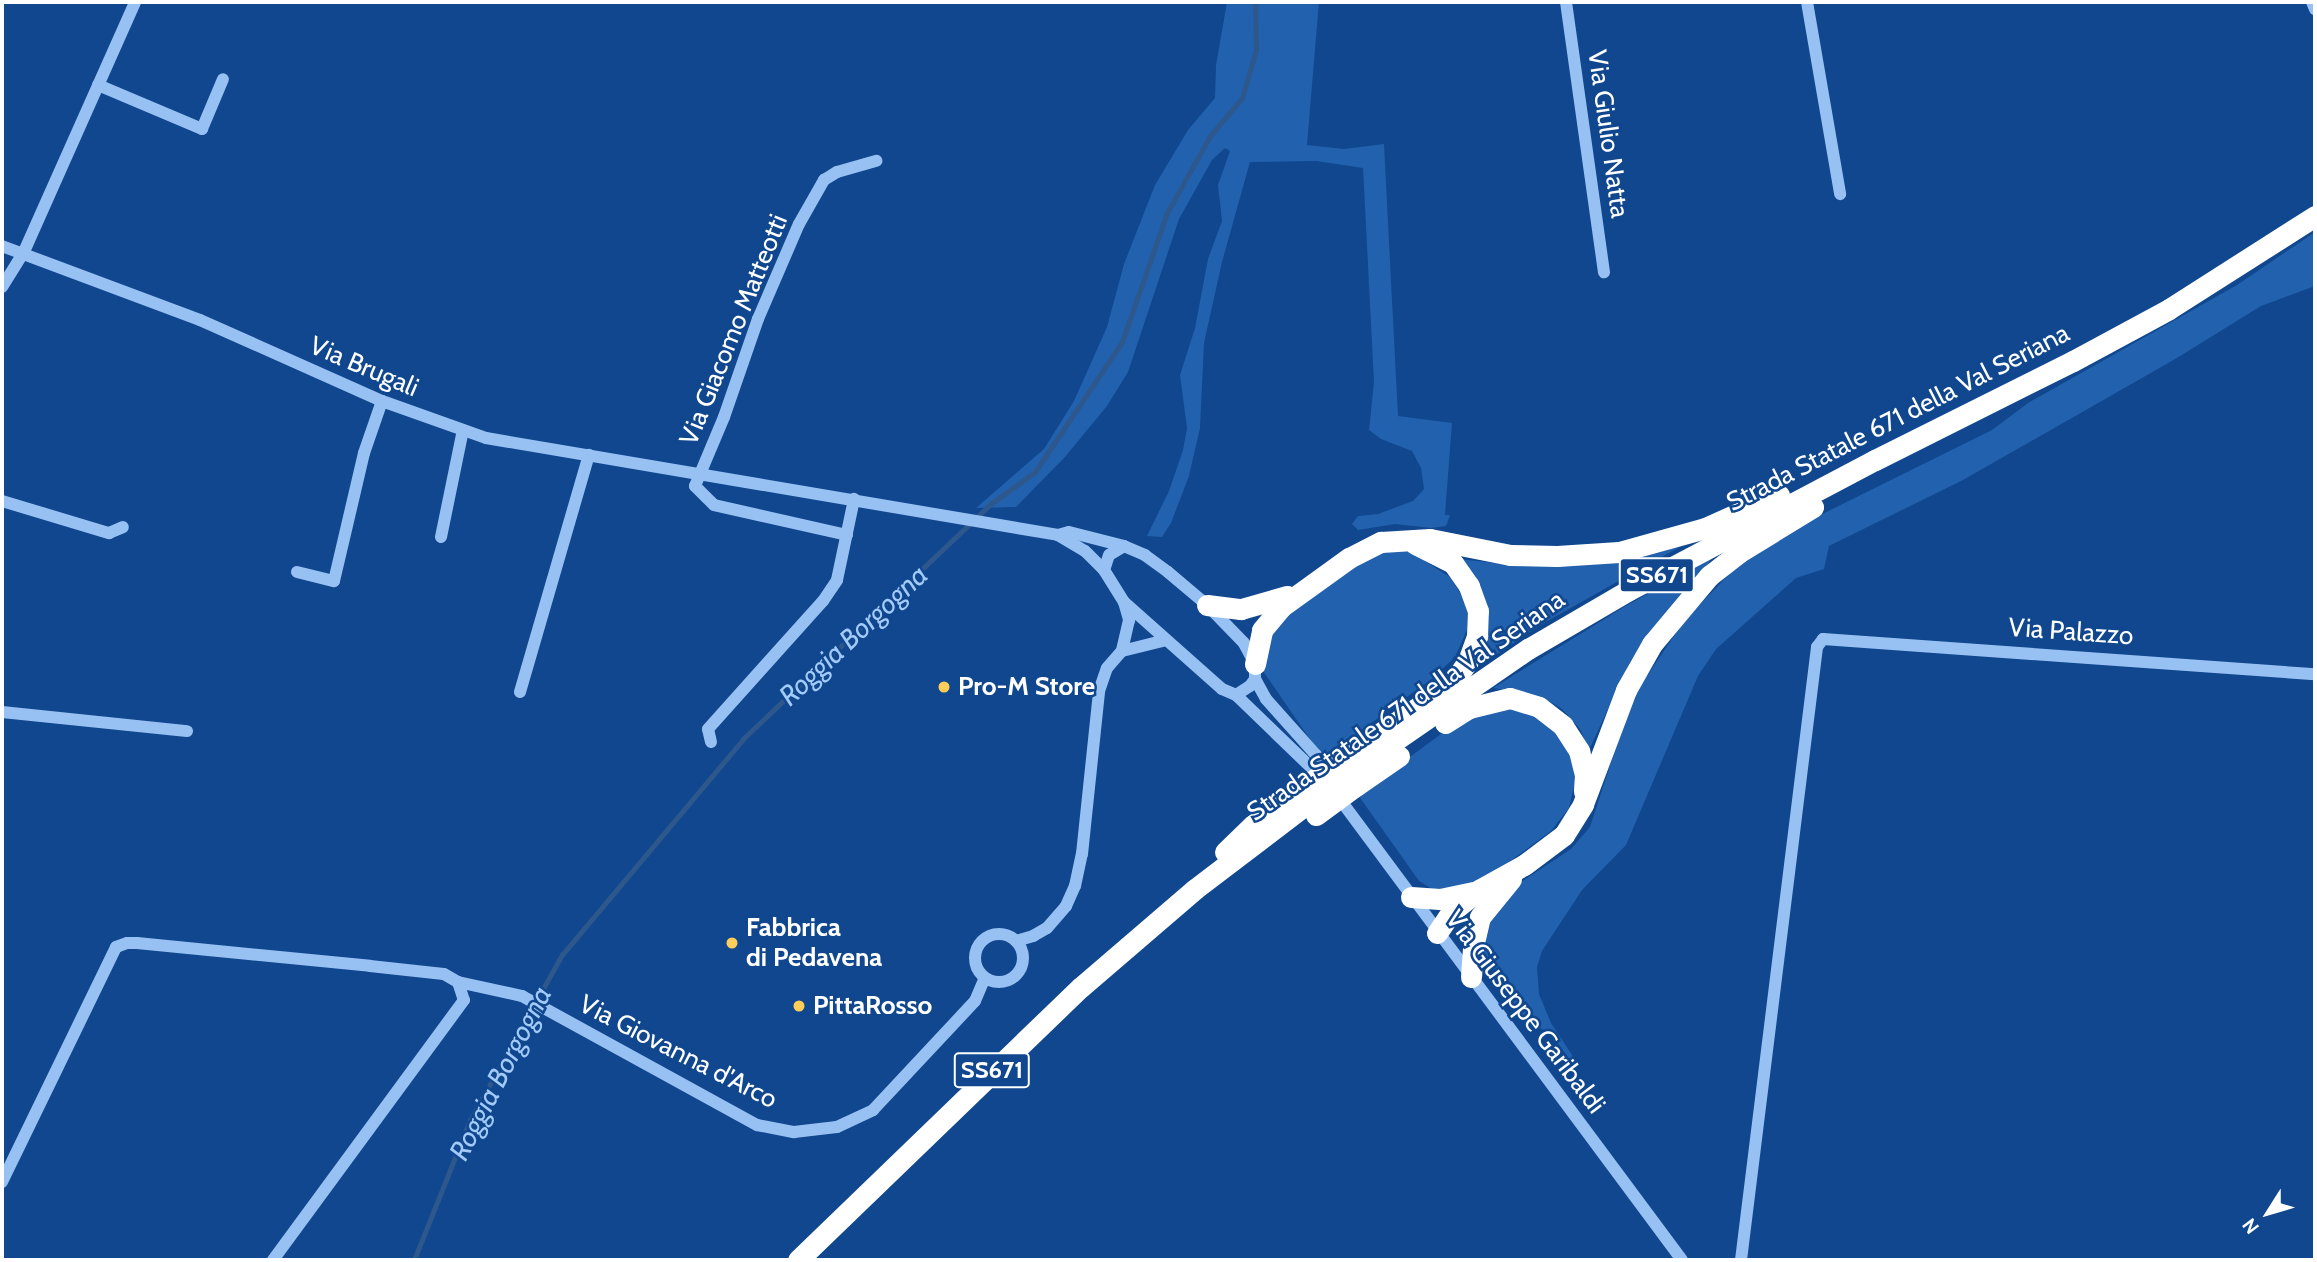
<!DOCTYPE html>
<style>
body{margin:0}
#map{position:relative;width:2317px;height:1262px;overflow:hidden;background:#10478e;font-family:Cabin,sans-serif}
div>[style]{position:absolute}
.green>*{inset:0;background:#2161ad}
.stream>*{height:4.5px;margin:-2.25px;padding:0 2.25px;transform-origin:2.25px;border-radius:2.25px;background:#2e578c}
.minor>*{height:12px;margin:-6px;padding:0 6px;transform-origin:6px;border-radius:6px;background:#98c1f3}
.minor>.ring{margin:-6px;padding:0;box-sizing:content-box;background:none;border:12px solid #98c1f3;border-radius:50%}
.highway>*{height:21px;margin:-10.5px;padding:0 10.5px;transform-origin:10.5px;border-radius:10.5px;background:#fff}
.highway-bridge>*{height:21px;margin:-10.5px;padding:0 10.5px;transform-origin:10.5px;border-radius:10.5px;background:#fff}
.dots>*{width:19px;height:19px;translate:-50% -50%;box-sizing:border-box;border:4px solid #10478e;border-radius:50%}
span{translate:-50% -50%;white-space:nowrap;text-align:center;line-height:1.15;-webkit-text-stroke:5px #10478e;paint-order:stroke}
.shield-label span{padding:2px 5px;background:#10478e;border:2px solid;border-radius:5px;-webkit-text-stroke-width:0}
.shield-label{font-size:24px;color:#fff;font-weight:700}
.street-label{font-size:26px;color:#fff}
.poi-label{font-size:26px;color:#fff;font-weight:700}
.left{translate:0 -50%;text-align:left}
.water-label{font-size:28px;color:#a3cbfa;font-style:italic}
.frame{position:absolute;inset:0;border:4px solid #fff;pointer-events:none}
.north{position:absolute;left:2233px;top:1178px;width:70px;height:70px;-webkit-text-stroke:5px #10478e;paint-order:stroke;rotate:233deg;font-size:19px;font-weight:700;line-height:28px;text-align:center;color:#fff}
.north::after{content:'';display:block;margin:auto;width:24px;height:32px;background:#fff;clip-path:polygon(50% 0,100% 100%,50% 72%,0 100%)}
</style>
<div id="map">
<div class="green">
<i style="clip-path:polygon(1227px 2px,1319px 2px,1307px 145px,1344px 149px,1384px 144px,1398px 416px,1452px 423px,1445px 515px,1450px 515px,1446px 526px,1431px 528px,1395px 524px,1358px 530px,1352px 524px,1358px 516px,1378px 514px,1413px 501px,1424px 489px,1421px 468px,1412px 451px,1381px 439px,1369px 430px,1374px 382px,1363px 168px,1316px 161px,1250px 162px,1222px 262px,1204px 343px,1200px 428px,1189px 476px,1171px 523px,1162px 537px,1147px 536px,1169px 491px,1183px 450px,1187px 428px,1180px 375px,1195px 328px,1208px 259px,1222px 221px,1218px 185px,1230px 151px,1225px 148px,1212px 160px,1179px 219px,1128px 372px,1107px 406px,1065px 457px,1016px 507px,976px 508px,1044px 449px,1074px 401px,1107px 327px,1124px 264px,1155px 185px,1188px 130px,1215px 98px,1216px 65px)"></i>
<i style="clip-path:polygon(2315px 232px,2315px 286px,2261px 306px,2177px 358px,1963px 480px,1829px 546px,1824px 569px,1796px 578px,1716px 649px,1698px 676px,1626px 845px,1582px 890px,1542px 951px,1537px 967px,1539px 994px,1551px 1023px,1574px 1058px,1570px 1060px,1551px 1034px,1525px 1020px,1492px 975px,1483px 954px,1482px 938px,1489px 919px,1518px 884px,1571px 849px,1590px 827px,1632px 698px,1684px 621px,1738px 565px,1800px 525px,1992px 430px,2028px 403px,2237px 285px)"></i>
<i style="clip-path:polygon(1685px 544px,1542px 624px,1481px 665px,1487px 616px,1484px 599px,1474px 575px,1459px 559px,1513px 565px)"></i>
<i style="clip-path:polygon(1409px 551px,1450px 577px,1467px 604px,1467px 630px,1455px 657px,1433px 678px,1323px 758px,1263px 671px,1269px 629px,1291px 607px,1357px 563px,1383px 552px)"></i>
<i style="clip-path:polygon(1712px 558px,1701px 575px,1648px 633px,1630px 662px,1589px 750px,1580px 729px,1562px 709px,1542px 697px,1493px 688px,1624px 607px)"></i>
<i style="clip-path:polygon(1499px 706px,1536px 715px,1551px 728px,1566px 748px,1573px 764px,1575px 782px,1569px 808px,1551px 831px,1478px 885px,1437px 892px,1419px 881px,1358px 795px,1456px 723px)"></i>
</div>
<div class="stream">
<i style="left:414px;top:1260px;width:151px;rotate:-68.2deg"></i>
<i style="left:470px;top:1120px;width:189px;rotate:-60.9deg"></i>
<i style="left:562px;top:955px;width:282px;rotate:-50deg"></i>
<i style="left:743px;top:739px;width:343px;rotate:-43.5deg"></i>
<i style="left:992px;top:503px;width:53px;rotate:-35.8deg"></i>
<i style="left:1035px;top:472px;width:156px;rotate:-56.2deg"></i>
<i style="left:1122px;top:342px;width:137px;rotate:-70.8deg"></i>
<i style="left:1167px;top:213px;width:88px;rotate:-60.8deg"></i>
<i style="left:1210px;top:136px;width:50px;rotate:-49.9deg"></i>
<i style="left:1242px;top:98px;width:50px;rotate:-73.7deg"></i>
<i style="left:1256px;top:50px;width:48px;rotate:-91.2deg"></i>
</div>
<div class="minor">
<i style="left:1566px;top:2px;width:273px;rotate:82deg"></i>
<i style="left:1807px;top:2px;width:195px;rotate:80.2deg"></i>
<i style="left:2312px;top:2px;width:8px;rotate:67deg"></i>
<i style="left:98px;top:85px;width:113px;rotate:22.9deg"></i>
<i style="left:202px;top:129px;width:54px;rotate:-67.2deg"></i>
<i style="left:2px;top:246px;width:211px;rotate:20.5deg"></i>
<i style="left:200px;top:320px;width:199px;rotate:24deg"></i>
<i style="left:382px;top:401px;width:110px;rotate:19.6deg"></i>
<i style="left:486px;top:438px;width:580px;rotate:9.62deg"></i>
<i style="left:1058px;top:535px;width:31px;rotate:31deg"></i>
<i style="left:1085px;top:551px;width:27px;rotate:45deg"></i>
<i style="left:1104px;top:570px;width:38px;rotate:58deg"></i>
<i style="left:1124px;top:602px;width:131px;rotate:41.6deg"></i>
<i style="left:1222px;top:689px;width:15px;rotate:23deg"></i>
<i style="left:1236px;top:695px;width:17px;rotate:-33deg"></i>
<i style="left:1250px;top:686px;width:9px;rotate:-54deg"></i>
<i style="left:1255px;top:679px;width:15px;rotate:-90deg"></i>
<i style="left:1255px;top:664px;width:24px;rotate:-118deg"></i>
<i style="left:1244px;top:643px;width:53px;rotate:-134.2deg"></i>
<i style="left:1207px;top:605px;width:51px;rotate:-139.8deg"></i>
<i style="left:1168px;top:572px;width:29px;rotate:-144deg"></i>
<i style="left:1145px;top:555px;width:23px;rotate:-157deg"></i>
<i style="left:1124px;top:546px;width:17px;rotate:149deg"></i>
<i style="left:1109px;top:555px;width:16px;rotate:108deg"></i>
<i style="left:2px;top:287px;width:39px;rotate:-58deg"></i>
<i style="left:23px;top:254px;width:276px;rotate:-66deg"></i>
<i style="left:2px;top:501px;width:112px;rotate:16.7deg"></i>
<i style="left:109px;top:533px;width:15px;rotate:-23deg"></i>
<i style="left:847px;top:535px;width:136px;rotate:-167.3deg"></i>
<i style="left:714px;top:505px;width:27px;rotate:-135deg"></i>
<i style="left:695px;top:486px;width:75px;rotate:-67.2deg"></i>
<i style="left:724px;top:417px;width:104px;rotate:-70.9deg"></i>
<i style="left:758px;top:319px;width:103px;rotate:-66.7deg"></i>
<i style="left:799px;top:224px;width:51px;rotate:-60.4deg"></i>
<i style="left:824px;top:180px;width:15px;rotate:-32deg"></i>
<i style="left:837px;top:172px;width:41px;rotate:-15.8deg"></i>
<i style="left:1058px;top:535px;width:11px;rotate:-15deg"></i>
<i style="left:1069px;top:532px;width:57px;rotate:14.3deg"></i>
<i style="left:441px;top:537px;width:109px;rotate:-78.4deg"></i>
<i style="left:297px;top:572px;width:38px;rotate:14deg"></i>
<i style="left:334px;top:581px;width:131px;rotate:-76.8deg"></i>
<i style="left:364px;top:453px;width:55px;rotate:-70.9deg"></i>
<i style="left:1124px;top:602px;width:19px;rotate:74deg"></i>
<i style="left:1129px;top:620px;width:32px;rotate:103deg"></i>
<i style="left:1122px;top:651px;width:45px;rotate:-14deg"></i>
<i style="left:1255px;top:679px;width:23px;rotate:61deg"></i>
<i style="left:1266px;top:699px;width:75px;rotate:48.2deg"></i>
<i style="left:1316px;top:755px;width:22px;rotate:63deg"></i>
<i style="left:520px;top:692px;width:247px;rotate:-73.8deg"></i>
<i style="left:1236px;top:695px;width:121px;rotate:44deg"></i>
<i style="left:2px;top:712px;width:186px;rotate:5.9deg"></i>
<i style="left:711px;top:742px;width:13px;rotate:-103deg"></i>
<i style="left:708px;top:729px;width:172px;rotate:-48.1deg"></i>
<i style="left:823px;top:601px;width:25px;rotate:-56deg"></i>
<i style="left:837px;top:580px;width:83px;rotate:-78.1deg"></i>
<i style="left:1336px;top:794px;width:580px;rotate:53.41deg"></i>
<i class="ring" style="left:975px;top:934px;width:36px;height:36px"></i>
<i style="left:1016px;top:941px;width:18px;rotate:-16deg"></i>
<i style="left:1033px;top:936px;width:16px;rotate:-30deg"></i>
<i style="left:1047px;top:928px;width:29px;rotate:-49deg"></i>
<i style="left:1066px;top:906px;width:22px;rotate:-66deg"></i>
<i style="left:1075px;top:886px;width:33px;rotate:-78deg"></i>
<i style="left:1082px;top:854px;width:164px;rotate:-84deg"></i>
<i style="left:1099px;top:691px;width:24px;rotate:-71deg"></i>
<i style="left:1107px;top:668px;width:23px;rotate:-49deg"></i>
<i style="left:458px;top:982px;width:66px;rotate:12.3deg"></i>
<i style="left:522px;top:996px;width:268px;rotate:28.8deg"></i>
<i style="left:757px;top:1125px;width:38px;rotate:11deg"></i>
<i style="left:794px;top:1132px;width:43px;rotate:-6.6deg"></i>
<i style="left:837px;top:1127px;width:40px;rotate:-25deg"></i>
<i style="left:873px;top:1110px;width:149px;rotate:-46.9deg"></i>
<i style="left:975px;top:1001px;width:25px;rotate:-67deg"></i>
<i style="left:2px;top:1182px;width:261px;rotate:-64.1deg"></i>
<i style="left:116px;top:947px;width:12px;rotate:-20deg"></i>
<i style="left:127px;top:943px;width:10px"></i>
<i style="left:137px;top:943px;width:234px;rotate:5.6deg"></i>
<i style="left:370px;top:966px;width:74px;rotate:6.2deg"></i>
<i style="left:444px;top:974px;width:16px;rotate:30deg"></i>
<i style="left:458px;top:982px;width:19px;rotate:72deg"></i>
<i style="left:464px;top:1000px;width:323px;rotate:126.3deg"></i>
<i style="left:1741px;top:1260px;width:618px;rotate:-82.93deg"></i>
<i style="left:1817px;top:647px;width:10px;rotate:-53deg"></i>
<i style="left:1823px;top:639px;width:493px;rotate:4.1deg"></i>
</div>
<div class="highway">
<i style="left:1207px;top:605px;width:34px;rotate:7deg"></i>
<i style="left:1241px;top:609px;width:48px;rotate:-15.8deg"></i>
<i style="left:1255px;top:664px;width:35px;rotate:-78deg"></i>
<i style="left:1262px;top:630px;width:30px;rotate:-50deg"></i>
<i style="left:1281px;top:607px;width:84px;rotate:-35.8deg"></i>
<i style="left:1349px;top:558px;width:36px;rotate:-27deg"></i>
<i style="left:1381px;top:542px;width:49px;rotate:-3.5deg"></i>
<i style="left:1430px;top:539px;width:82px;rotate:11.3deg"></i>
<i style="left:1510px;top:555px;width:47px;rotate:1.2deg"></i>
<i style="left:1557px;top:556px;width:62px;rotate:-3.7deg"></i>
<i style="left:1619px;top:552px;width:89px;rotate:-15.6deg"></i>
<i style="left:1705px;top:528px;width:81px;rotate:-24deg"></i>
<i style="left:1445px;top:723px;width:28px;rotate:-32deg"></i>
<i style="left:1469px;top:708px;width:42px;rotate:-13.7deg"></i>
<i style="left:1510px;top:698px;width:30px;rotate:17deg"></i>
<i style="left:1539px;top:707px;width:31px;rotate:38deg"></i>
<i style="left:1563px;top:726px;width:30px;rotate:57deg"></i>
<i style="left:1579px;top:751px;width:25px;rotate:76deg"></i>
<i style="left:1585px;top:775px;width:16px;rotate:94deg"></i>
<i style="left:1340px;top:761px;width:137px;rotate:-34.6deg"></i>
<i style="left:1453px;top:683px;width:27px;rotate:-56deg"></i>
<i style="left:1468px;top:661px;width:27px;rotate:-70deg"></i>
<i style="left:1477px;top:636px;width:25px;rotate:-88deg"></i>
<i style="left:1478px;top:611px;width:27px;rotate:-110deg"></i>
<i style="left:1469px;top:586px;width:28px;rotate:-125deg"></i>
<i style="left:1453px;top:563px;width:42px;rotate:-153.4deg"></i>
<i style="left:1348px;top:773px;width:219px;rotate:-34.6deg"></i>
<i style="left:1528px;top:649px;width:117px;rotate:-30.3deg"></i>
<i style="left:1629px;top:590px;width:278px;rotate:-27.9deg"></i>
<i style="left:1875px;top:460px;width:221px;rotate:-26.6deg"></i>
<i style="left:2073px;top:361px;width:109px;rotate:-28.4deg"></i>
<i style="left:2169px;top:309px;width:173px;rotate:-32.5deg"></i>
<i style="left:1357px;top:785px;width:51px;rotate:-34.6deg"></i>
<i style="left:1225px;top:852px;width:39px;rotate:-44deg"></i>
<i style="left:1253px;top:825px;width:56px;rotate:-37.1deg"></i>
<i style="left:1411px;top:897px;width:29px;rotate:4deg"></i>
<i style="left:1440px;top:899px;width:34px;rotate:-12deg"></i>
<i style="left:1437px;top:933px;width:25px;rotate:-56deg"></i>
<i style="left:1451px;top:912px;width:36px;rotate:-38deg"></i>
<i style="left:1479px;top:890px;width:51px;rotate:-29.1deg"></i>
<i style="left:1524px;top:865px;width:50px;rotate:-36.9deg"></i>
<i style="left:1564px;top:835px;width:36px;rotate:-58deg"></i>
<i style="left:1583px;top:804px;width:122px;rotate:-69.3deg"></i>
<i style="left:1626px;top:690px;width:53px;rotate:-60.5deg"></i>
<i style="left:1652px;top:644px;width:89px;rotate:-50deg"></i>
<i style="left:1709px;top:576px;width:37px;rotate:-38deg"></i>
<i style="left:1738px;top:553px;width:88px;rotate:-31.5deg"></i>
<i style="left:1471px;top:977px;width:30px;rotate:-86deg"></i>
<i style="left:1473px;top:947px;width:31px;rotate:-77deg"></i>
<i style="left:1480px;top:917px;width:49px;rotate:-50.8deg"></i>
<i style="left:798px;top:1260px;width:393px;rotate:-44deg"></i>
<i style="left:1081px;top:987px;width:150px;rotate:-40.7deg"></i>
<i style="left:1195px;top:889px;width:142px;rotate:-37.3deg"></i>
</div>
<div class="highway-bridge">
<i style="left:1298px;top:791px;width:52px;rotate:-35.5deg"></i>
<i style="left:1308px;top:803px;width:50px;rotate:-36.9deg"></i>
<i style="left:1316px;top:815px;width:51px;rotate:-36.2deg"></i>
</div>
<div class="dots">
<i style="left:944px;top:687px;background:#ffce59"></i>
<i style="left:732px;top:943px;background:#ffce59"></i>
<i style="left:799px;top:1006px;background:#ffce59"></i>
</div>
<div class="shield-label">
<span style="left:1657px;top:575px">SS671</span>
<span style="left:992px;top:1070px">SS671</span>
</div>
<div class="street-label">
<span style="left:1608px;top:134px;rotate:82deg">Via Giulio Natta</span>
<span style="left:734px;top:330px;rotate:-68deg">Via Giacomo Matteotti</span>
<span style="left:364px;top:367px;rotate:23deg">Via Brugali</span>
<span style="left:1898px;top:418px;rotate:-27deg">Strada Statale 671 della Val Seriana</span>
<span style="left:2071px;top:632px;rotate:4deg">Via Palazzo</span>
<span style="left:1406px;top:706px;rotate:-35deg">Strada Statale 671 della Val Seriana</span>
<span style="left:1525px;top:1012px;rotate:53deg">Via Giuseppe Garibaldi</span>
<span style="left:678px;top:1052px;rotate:27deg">Via Giovanna d'Arco</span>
</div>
<div class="poi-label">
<span class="left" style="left:958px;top:687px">Pro-M Store</span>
<span class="left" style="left:746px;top:943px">Fabbrica<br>di Pedavena</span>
<span class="left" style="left:813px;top:1006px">PittaRosso</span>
</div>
<div class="water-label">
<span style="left:853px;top:635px;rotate:-43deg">Roggia Borgogna</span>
<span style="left:500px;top:1073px;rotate:-63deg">Roggia Borgogna</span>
</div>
<div class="frame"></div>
<div class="north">N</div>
</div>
